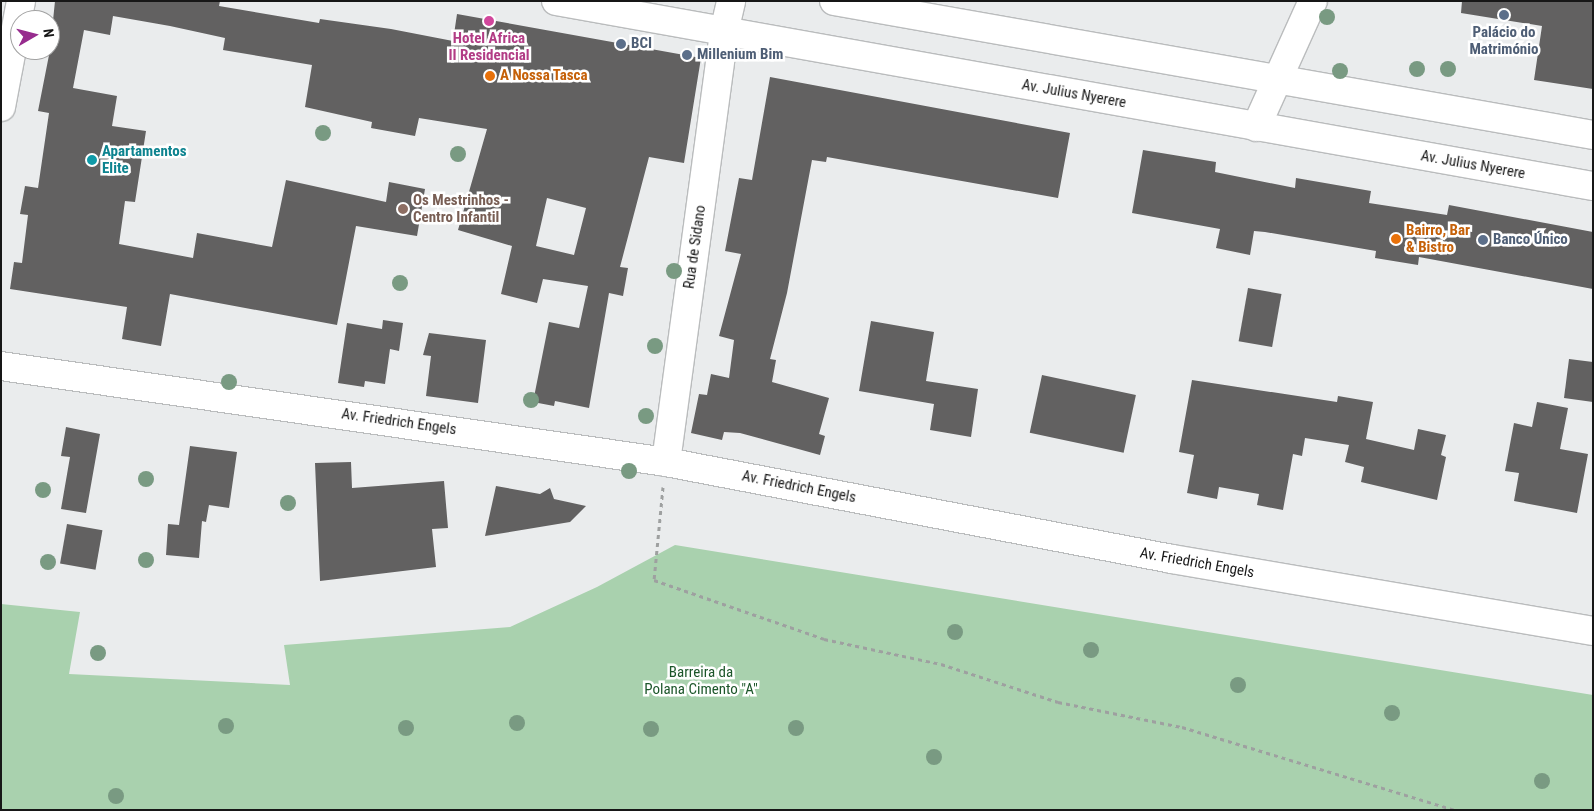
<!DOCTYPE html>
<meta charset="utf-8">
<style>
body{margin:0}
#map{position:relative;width:1594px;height:811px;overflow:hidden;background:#eaeced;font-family:"Roboto Condensed",sans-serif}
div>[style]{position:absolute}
.green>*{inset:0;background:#a9d1ae}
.building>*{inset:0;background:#626161;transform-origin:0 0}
.path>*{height:3px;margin-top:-1.5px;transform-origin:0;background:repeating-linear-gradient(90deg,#9ea0a0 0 4px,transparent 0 8px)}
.roads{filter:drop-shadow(1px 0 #babcbd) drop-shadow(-1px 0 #babcbd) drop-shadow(0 1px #babcbd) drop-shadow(0 -1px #babcbd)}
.minor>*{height:28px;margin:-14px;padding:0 14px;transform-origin:14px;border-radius:14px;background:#fff}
.major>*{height:28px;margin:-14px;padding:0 14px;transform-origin:14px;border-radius:14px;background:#fff}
.trees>*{width:16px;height:16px;margin:-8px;border-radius:50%;background:#799a82}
.dots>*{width:14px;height:14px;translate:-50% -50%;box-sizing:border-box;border:2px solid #fff;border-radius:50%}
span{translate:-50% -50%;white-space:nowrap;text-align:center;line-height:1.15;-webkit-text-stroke:5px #fff;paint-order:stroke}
.service-label{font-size:15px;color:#4e5e75;font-weight:700}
.left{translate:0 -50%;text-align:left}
.hotel-label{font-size:15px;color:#b23c85;font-weight:700}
.food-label{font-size:15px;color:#c56008;font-weight:700}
.street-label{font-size:15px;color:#171717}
.culture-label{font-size:15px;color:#0d838f;font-weight:700}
.education-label{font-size:15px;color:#785e54;font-weight:700}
.park-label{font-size:15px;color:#1c562a}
.frame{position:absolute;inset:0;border:2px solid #171717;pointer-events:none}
.north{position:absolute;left:10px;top:10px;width:50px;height:50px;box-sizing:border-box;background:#fff;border:1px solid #a2a2a2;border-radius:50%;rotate:82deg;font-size:14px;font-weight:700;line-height:20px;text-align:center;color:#171717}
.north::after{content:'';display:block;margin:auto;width:18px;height:22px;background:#972c8e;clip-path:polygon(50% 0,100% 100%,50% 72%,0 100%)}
</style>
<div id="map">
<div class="green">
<i style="clip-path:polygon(675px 545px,1593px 695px,1593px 810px,1px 810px,1px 604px,80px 612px,69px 674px,290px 685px,284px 645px,510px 627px,597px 587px)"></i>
</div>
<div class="building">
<i style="clip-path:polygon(evenodd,55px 1px,220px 1px,219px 6px,319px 23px,320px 19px,391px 29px,453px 41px,457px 14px,701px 58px,684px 163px,649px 157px,620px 267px,628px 268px,623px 296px,609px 293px,589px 408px,555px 401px,554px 406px,533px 402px,549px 322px,579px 328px,588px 286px,543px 279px,537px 303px,501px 294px,512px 246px,458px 230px,487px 129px,419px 118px,415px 136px,371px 128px,372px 122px,305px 107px,312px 65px,223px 50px,225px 38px,170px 26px,113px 16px,110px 35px,84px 30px,73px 88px,117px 96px,112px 126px,146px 131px,135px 202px,125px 201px,119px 244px,193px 258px,197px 233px,272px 247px,286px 180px,386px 202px,389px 182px,425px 189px,417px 236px,356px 226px,337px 325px,170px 294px,161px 346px,122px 339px,127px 307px,10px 289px,14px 262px,22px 263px,28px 215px,20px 214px,25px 186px,38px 188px,49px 113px,38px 111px,50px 50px,55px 1px,547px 198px,586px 208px,574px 255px,536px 246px,547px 198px)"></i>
<i style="clip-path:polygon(1462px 1px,1593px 1px,1593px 89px,1534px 80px,1542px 26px,1461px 13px)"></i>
<i style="clip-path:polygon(770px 77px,1070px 133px,1058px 198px,827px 157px,826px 162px,812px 160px,787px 293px,770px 359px,776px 360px,772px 382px,829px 398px,819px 434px,825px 436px,820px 455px,740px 433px,724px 432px,722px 440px,691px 433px,699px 394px,707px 395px,711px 374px,729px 378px,734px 340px,719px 336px,741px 254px,725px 251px,739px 178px,752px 180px)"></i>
<i style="clip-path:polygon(1143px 150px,1216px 162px,1215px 172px,1295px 188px,1296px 178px,1371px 191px,1369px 203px,1447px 215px,1449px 205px,1593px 232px,1593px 289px,1419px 257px,1418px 265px,1375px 258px,1376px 251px,1265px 232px,1254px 231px,1250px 255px,1216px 248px,1220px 229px,1132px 213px)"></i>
<i style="left:1248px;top:288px;width:34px;height:54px;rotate:10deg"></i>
<i style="clip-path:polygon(383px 320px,403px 323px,399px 351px,390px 349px,385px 384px,365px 381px,364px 387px,338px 383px,347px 323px,382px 329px)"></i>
<i style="clip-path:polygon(871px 321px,934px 332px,926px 381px,978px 389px,971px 437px,930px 430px,934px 404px,859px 391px)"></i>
<i style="clip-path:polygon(429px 333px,486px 340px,478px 403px,426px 396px,431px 356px,423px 355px)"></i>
<i style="clip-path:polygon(1569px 359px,1593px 362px,1593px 402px,1564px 398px)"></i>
<i style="left:1042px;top:375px;width:96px;height:59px;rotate:12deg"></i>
<i style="clip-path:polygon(1192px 380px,1337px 402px,1338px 396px,1373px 402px,1366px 439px,1414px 450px,1418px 429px,1446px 435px,1441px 455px,1446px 457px,1437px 500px,1361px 482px,1364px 467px,1345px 462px,1349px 445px,1305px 438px,1302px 456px,1293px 454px,1283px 510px,1257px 505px,1259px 494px,1219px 487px,1217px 499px,1187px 493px,1194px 455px,1179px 452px)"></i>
<i style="clip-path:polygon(1537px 402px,1568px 408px,1560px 449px,1588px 454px,1577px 513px,1514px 501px,1519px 473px,1505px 471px,1514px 423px,1532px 427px)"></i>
<i style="clip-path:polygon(66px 427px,100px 434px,86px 513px,61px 509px,70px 457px,61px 456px)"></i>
<i style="clip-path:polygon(190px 446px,237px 452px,229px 508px,209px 505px,206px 522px,202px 521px,199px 558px,166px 555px,168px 524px,179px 525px)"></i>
<i style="clip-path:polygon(351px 462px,352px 488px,444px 481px,448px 528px,432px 529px,436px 567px,320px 581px,315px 463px)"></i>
<i style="clip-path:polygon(496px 486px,540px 494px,550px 488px,554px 499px,586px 506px,570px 522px,485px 536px)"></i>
<i style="left:67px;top:524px;width:36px;height:40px;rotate:10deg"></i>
</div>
<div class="path">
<i style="left:663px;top:487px;width:93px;rotate:95.5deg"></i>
<i style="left:654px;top:580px;width:180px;rotate:19.1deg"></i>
<i style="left:824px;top:639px;width:120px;rotate:12.1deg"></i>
<i style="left:941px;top:664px;width:123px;rotate:18deg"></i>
<i style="left:1058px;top:702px;width:126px;rotate:11.4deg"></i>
<i style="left:1182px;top:727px;width:285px;rotate:16.9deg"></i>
</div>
<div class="roads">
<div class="minor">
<i style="left:1px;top:107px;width:108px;rotate:-79.3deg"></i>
<i style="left:1256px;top:127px;width:138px;rotate:-65.7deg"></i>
<i style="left:1px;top:366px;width:672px;rotate:8.21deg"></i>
<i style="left:666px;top:462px;width:515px;rotate:10.85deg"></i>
<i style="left:1172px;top:559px;width:427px;rotate:9.7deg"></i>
<i style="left:666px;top:462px;width:434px;rotate:-82.3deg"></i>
</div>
<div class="major">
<i style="left:556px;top:1px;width:1053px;rotate:10.12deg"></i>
<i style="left:834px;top:1px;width:771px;rotate:10.01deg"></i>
<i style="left:724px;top:32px;width:32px;rotate:-77deg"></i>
</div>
</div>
<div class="trees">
<i style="left:1327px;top:17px"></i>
<i style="left:1417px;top:69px"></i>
<i style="left:1448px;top:69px"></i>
<i style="left:1340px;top:71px"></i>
<i style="left:323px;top:133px"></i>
<i style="left:458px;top:154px"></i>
<i style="left:674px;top:271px"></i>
<i style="left:400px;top:283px"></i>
<i style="left:655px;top:346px"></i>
<i style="left:229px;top:382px"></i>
<i style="left:531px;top:400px"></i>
<i style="left:646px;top:416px"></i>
<i style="left:629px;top:471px"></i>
<i style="left:146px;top:479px"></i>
<i style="left:43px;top:490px"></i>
<i style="left:288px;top:503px"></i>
<i style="left:146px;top:560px"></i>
<i style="left:48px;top:562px"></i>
<i style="left:955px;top:632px"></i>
<i style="left:1091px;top:650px"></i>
<i style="left:98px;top:653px"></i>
<i style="left:1238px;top:685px"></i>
<i style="left:1392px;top:713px"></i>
<i style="left:517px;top:723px"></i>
<i style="left:226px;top:726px"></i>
<i style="left:406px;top:728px"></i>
<i style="left:796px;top:728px"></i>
<i style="left:651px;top:729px"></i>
<i style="left:934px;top:757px"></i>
<i style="left:1542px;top:781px"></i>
<i style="left:116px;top:796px"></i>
</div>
<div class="dots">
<i style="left:1504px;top:15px;background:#5c6f8a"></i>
<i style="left:489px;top:21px;background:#d1479c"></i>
<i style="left:621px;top:44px;background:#5c6f8a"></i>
<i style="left:687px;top:55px;background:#5c6f8a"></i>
<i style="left:490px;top:76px;background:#e8710a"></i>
<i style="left:92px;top:160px;background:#0f9aa8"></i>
<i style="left:403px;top:209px;background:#8d6e63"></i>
<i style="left:1396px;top:239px;background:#e8710a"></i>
<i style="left:1483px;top:240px;background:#5c6f8a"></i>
</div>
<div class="service-label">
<span style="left:1504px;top:41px">Palácio do<br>Matrimónio</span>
<span class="left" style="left:631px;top:44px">BCI</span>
<span class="left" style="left:697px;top:55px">Millenium Bim</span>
<span class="left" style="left:1493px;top:240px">Banco Único</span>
</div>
<div class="hotel-label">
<span style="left:489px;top:47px">Hotel Africa<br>II Residencial</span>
</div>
<div class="food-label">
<span class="left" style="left:500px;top:76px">A Nossa Tasca</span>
<span class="left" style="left:1406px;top:239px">Bairro, Bar<br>&amp; Bistro</span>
</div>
<div class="street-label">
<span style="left:1074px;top:94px;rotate:10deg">Av. Julius Nyerere</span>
<span style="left:1473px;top:165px;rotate:10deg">Av. Julius Nyerere</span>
<span style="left:695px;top:247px;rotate:-82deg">Rua de Sidano</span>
<span style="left:399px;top:422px;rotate:8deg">Av. Friedrich Engels</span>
<span style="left:799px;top:487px;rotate:11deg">Av. Friedrich Engels</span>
<span style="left:1197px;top:563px;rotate:10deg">Av. Friedrich Engels</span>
</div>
<div class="culture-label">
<span class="left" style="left:102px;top:160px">Apartamentos<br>Elite</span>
</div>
<div class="education-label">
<span class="left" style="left:413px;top:209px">Os Mestrinhos -<br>Centro Infantil</span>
</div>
<div class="park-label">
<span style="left:701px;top:681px">Barreira da<br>Polana Cimento "A"</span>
</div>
<div class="frame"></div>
<div class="north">N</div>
</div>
